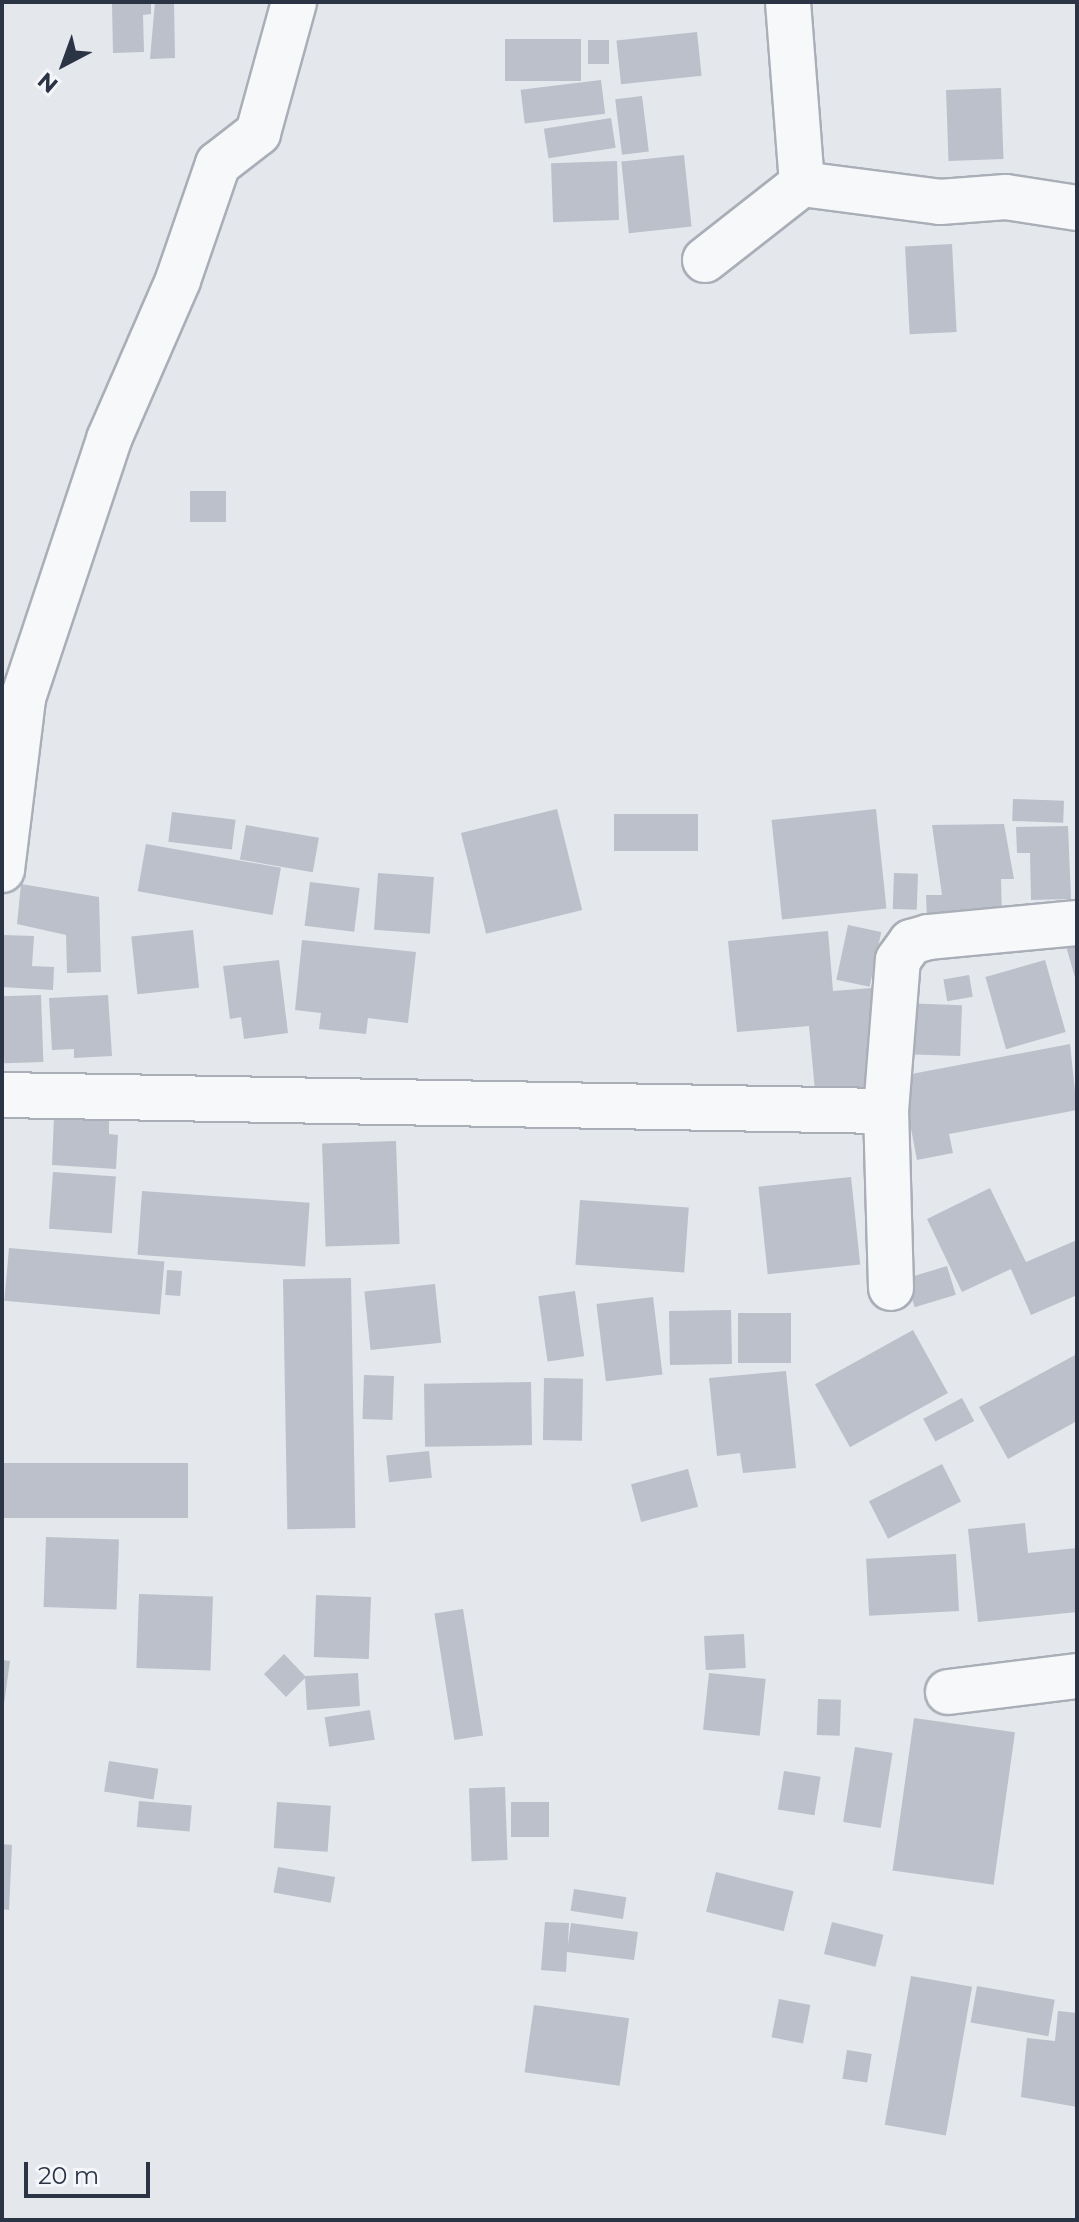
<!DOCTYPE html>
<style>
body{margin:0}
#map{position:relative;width:1079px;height:2222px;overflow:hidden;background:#e4e7ec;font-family:Montserrat,sans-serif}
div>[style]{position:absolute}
.building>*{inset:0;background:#bbc0ca;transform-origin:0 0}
.roads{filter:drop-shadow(2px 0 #a9aeb7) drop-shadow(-2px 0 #a9aeb7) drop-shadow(0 2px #a9aeb7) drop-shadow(0 -2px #a9aeb7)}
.minor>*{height:44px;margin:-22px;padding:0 22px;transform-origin:22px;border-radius:22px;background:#f7f8fa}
span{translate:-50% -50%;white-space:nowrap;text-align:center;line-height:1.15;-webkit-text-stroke:6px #f4f6f9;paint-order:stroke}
.frame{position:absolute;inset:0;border:4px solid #2b3445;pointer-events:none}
.north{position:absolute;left:24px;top:24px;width:80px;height:80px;-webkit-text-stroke:6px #f4f6f9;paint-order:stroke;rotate:221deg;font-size:22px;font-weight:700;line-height:32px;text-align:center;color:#2b3445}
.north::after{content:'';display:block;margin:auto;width:28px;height:36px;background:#2b3445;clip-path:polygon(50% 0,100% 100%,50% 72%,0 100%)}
.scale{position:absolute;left:24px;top:2162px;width:126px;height:36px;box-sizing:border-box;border:4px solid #2b3445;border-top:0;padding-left:10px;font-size:24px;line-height:28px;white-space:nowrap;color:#2b3445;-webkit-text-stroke:6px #f4f6f9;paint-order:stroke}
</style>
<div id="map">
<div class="building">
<i style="clip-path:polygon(112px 2px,151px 2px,151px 14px,143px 15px,144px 52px,113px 53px)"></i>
<i style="clip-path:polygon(155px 2px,174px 2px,175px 58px,150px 59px)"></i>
<i style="left:697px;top:32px;width:44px;height:81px;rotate:84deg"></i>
<i style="left:581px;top:39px;width:42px;height:76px;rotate:90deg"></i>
<i style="left:588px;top:40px;width:21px;height:24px"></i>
<i style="left:601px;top:80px;width:34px;height:81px;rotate:83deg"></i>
<i style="left:1001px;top:88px;width:71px;height:55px;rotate:88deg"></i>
<i style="left:642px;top:96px;width:56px;height:27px;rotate:83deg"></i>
<i style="left:611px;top:118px;width:30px;height:68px;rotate:81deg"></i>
<i style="left:684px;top:155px;width:72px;height:63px;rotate:84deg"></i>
<i style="left:617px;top:161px;width:59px;height:66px;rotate:88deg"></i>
<i style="left:952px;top:244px;width:88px;height:47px;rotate:87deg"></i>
<i style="left:190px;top:491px;width:36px;height:31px"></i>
<i style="left:1013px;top:799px;width:51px;height:22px;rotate:2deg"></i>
<i style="left:557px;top:809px;width:104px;height:99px;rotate:76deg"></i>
<i style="left:876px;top:809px;width:100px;height:105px;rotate:84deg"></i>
<i style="left:172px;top:812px;width:64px;height:30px;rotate:7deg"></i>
<i style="left:698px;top:814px;width:37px;height:84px;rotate:90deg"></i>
<i style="clip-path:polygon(1004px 824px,1014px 879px,1001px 879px,1002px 919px,927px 920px,926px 895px,942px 895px,932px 825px)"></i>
<i style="left:246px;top:825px;width:74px;height:35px;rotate:10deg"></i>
<i style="clip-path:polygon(1068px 826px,1071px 899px,1031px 900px,1030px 853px,1017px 853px,1016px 827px)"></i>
<i style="left:146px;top:844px;width:137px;height:48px;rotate:10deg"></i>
<i style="left:378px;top:873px;width:56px;height:57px;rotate:4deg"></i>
<i style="left:894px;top:873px;width:24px;height:36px;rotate:2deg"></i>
<i style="left:310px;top:882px;width:50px;height:44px;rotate:7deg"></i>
<i style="clip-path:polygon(21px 884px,99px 897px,101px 972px,67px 973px,66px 935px,17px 924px)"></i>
<i style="left:848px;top:925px;width:34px;height:56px;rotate:12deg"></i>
<i style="left:193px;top:930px;width:58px;height:62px;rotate:84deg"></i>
<i style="clip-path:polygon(828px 931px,833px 991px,872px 988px,881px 1086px,815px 1091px,809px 1026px,737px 1032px,728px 941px)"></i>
<i style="clip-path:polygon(2px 935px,34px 936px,32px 966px,54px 967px,53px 990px,2px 987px)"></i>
<i style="clip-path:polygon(1077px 935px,1077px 981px,1076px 981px,1064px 939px)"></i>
<i style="clip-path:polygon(302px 940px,416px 952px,408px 1023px,368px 1018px,366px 1034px,319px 1029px,321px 1013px,295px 1010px)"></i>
<i style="clip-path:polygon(279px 960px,288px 1033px,244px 1039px,241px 1017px,230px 1019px,223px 966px)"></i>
<i style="left:1045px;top:960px;width:75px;height:62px;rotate:74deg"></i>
<i style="left:969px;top:975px;width:22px;height:26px;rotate:80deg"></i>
<i style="left:41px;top:995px;width:67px;height:39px;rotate:88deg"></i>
<i style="clip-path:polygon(108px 995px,112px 1056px,74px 1058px,74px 1049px,52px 1050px,49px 998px)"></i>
<i style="left:901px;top:1003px;width:61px;height:51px;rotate:2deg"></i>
<i style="clip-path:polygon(1070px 1044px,1077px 1110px,949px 1134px,953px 1153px,917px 1160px,901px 1076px)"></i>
<i style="clip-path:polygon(54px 1116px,109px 1118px,109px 1134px,118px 1135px,116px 1169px,52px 1165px)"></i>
<i style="left:396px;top:1141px;width:103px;height:74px;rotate:88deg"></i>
<i style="left:53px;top:1172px;width:63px;height:57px;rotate:4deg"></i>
<i style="left:851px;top:1177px;width:88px;height:93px;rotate:84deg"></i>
<i style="clip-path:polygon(990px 1188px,1026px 1262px,1077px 1240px,1077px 1295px,1031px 1315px,1011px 1269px,962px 1292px,927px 1219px)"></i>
<i style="left:142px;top:1191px;width:168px;height:64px;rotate:4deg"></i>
<i style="left:580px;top:1200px;width:109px;height:65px;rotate:4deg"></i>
<i style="left:9px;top:1248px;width:156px;height:53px;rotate:5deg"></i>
<i style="left:947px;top:1266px;width:30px;height:43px;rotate:73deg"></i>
<i style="left:167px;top:1270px;width:15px;height:25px;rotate:4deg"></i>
<i style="left:351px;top:1278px;width:250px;height:68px;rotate:89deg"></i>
<i style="left:435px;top:1284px;width:59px;height:71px;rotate:84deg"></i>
<i style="left:575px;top:1291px;width:66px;height:37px;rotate:82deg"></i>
<i style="left:653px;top:1297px;width:78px;height:57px;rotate:83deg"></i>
<i style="left:731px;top:1310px;width:54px;height:62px;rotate:89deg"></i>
<i style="left:738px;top:1313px;width:53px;height:50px"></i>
<i style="left:913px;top:1330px;width:72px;height:112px;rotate:61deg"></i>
<i style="clip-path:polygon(1077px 1354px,1077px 1421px,1008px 1459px,979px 1407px)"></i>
<i style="clip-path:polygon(786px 1371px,796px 1468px,743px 1473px,740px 1453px,717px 1456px,709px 1378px)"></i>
<i style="left:364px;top:1375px;width:30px;height:44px;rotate:2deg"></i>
<i style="left:544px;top:1378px;width:39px;height:62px;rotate:1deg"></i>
<i style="left:531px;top:1382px;width:63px;height:107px;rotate:89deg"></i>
<i style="left:962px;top:1398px;width:26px;height:44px;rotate:62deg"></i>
<i style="left:429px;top:1451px;width:27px;height:43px;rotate:84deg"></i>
<i style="left:2px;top:1463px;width:186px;height:55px"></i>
<i style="left:942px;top:1464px;width:42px;height:82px;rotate:63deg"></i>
<i style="left:688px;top:1469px;width:39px;height:59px;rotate:75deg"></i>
<i style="clip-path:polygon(1025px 1523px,1028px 1553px,1077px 1548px,1077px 1612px,978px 1622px,968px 1529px)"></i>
<i style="left:46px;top:1537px;width:73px;height:70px;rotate:2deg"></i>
<i style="left:956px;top:1554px;width:57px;height:90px;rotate:87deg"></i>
<i style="left:139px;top:1594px;width:74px;height:74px;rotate:2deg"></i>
<i style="left:316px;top:1595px;width:55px;height:62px;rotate:2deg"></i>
<i style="left:463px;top:1609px;width:128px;height:29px;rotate:81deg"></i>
<i style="left:744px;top:1634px;width:34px;height:40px;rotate:87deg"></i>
<i style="clip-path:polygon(284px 1654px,305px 1676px,358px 1673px,360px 1706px,307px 1710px,305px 1678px,286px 1697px,264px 1674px)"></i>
<i style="clip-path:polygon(2px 1660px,10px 1661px,4px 1704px,2px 1704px)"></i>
<i style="left:709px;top:1673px;width:57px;height:57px;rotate:6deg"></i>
<i style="left:818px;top:1699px;width:23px;height:36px;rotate:2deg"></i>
<i style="left:370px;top:1710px;width:30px;height:46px;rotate:81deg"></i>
<i style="left:914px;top:1718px;width:102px;height:154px;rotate:8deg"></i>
<i style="left:855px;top:1747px;width:38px;height:76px;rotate:9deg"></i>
<i style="left:109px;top:1761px;width:50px;height:31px;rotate:9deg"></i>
<i style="left:784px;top:1771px;width:37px;height:39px;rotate:9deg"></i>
<i style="left:505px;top:1787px;width:73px;height:36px;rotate:88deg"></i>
<i style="left:139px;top:1801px;width:53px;height:26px;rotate:5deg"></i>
<i style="left:277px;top:1802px;width:54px;height:46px;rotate:4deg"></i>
<i style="left:511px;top:1802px;width:38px;height:35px"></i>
<i style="clip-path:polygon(2px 1844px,12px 1845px,9px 1910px,2px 1909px)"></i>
<i style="left:278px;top:1867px;width:58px;height:26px;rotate:10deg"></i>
<i style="left:716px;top:1872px;width:80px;height:41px;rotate:14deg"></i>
<i style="left:574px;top:1889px;width:53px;height:22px;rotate:9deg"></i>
<i style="clip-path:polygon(545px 1922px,569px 1923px,568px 1945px,571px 1923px,638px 1932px,634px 1960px,567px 1952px,566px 1972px,541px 1970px)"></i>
<i style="left:832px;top:1922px;width:53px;height:33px;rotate:14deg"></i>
<i style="left:911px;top:1976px;width:62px;height:151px;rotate:10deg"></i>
<i style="left:977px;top:1986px;width:79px;height:37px;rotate:10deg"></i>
<i style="left:779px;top:1999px;width:32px;height:39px;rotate:11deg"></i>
<i style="left:534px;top:2005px;width:96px;height:68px;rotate:8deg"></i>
<i style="clip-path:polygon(1058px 2011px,1077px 2013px,1077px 2107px,1021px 2097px,1027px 2038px,1055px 2041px)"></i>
<i style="left:847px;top:2050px;width:25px;height:29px;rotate:9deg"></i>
</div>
<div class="roads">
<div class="minor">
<i style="left:788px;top:2px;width:183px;rotate:85.6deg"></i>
<i style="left:705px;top:260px;width:123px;rotate:-38.1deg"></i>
<i style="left:802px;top:184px;width:139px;rotate:7.4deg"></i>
<i style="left:940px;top:202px;width:66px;rotate:-4.3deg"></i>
<i style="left:1006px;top:197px;width:72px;rotate:8.8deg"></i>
<i style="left:2px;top:870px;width:173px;rotate:-83deg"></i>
<i style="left:23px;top:698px;width:273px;rotate:-71.6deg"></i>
<i style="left:109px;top:439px;width:173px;rotate:-66.5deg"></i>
<i style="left:178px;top:280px;width:123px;rotate:-71deg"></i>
<i style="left:218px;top:164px;width:51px;rotate:-37.8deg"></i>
<i style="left:258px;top:133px;width:136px;rotate:-74.6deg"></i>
<i style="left:2px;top:1095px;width:884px;rotate:1.04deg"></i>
<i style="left:891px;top:1288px;width:177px;rotate:-91.6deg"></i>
<i style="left:886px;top:1111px;width:151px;rotate:-85.5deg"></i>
<i style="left:898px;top:960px;width:22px;rotate:-54deg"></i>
<i style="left:911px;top:942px;width:18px;rotate:-16deg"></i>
<i style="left:928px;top:937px;width:150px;rotate:-5.4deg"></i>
<i style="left:948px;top:1692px;width:130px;rotate:-7.1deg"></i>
</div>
</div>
<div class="frame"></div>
<div class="north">N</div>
<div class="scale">20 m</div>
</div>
